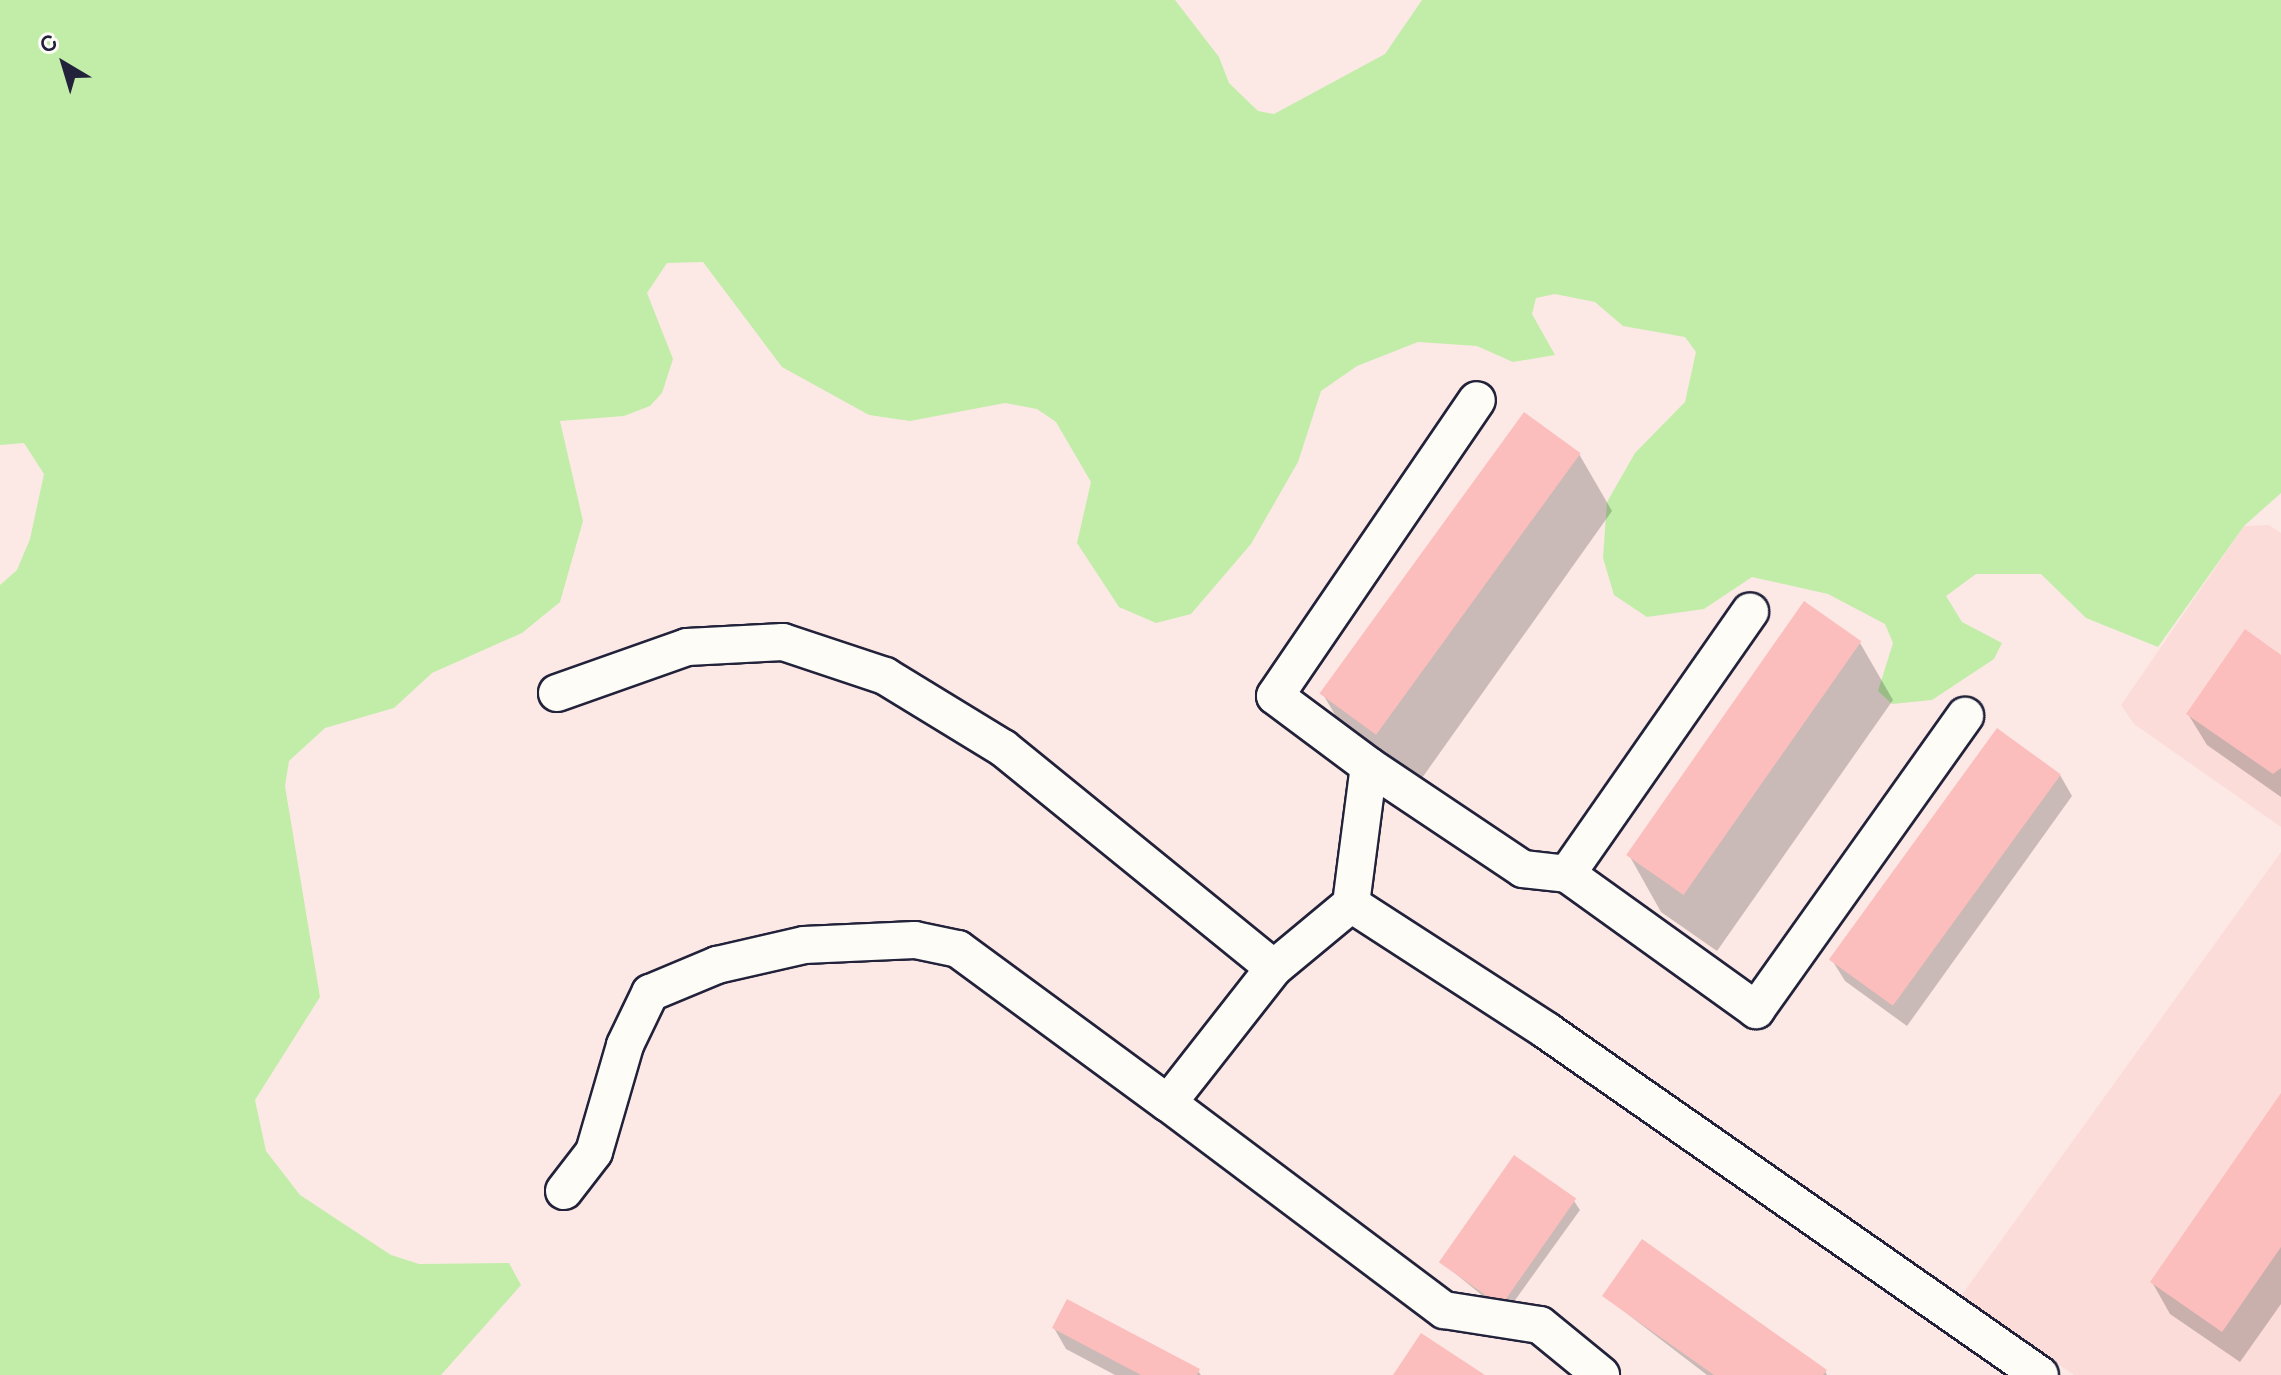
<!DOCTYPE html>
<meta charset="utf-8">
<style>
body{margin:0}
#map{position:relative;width:2281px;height:1375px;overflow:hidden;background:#fce9e5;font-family:"Balsamiq Sans",sans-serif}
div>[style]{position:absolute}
.built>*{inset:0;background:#fcdcd9}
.green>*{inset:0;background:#c1eda9}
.shadow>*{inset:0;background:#0003}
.building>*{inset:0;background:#fbbebc;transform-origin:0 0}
.roads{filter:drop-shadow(2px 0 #22223b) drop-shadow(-2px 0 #22223b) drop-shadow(0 2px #22223b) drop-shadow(0 -2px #22223b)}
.minor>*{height:36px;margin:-18px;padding:0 18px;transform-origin:18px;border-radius:18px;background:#fdfcf7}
span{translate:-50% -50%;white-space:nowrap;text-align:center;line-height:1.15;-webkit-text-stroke:6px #fdfcf7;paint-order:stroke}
.north{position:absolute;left:24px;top:24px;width:80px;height:80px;-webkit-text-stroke:6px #fdfcf7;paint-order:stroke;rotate:322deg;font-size:22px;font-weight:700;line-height:32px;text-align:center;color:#22223b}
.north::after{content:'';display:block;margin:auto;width:28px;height:36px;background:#22223b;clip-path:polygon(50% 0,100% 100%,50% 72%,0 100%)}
</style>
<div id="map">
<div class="built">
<i style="clip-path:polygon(2269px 525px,2281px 533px,2281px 827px,2134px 724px,2121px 705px,2244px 526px)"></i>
<i style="clip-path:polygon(2281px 852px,2281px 1375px,2074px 1375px,1961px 1296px)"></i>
</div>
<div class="green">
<i style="clip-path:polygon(0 0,1175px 0,1219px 57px,1229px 83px,1258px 111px,1274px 114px,1385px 54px,1422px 0,2281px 0,2281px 493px,2244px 526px,2158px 647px,2086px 618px,2041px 574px,1976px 574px,1946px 596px,1962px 622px,2002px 643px,1994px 659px,1932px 700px,1892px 704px,1878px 691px,1893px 643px,1885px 624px,1828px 594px,1752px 577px,1704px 609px,1647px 617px,1614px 595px,1603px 558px,1607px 502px,1635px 453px,1685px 402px,1696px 352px,1685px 337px,1623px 326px,1595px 302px,1555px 294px,1536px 298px,1532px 314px,1555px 355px,1513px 362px,1477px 346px,1418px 342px,1357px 366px,1321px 391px,1298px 462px,1251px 544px,1191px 614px,1156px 623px,1119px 607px,1077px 543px,1091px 482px,1056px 422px,1037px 409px,1005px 403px,910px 421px,869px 415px,782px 367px,703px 262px,667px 263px,647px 293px,673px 359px,662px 393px,650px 406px,624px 416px,560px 421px,583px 521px,560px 602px,522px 633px,432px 673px,394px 708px,325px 728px,289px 761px,285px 786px,320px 997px,255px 1100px,266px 1151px,300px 1195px,391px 1255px,419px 1264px,509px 1263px,521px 1285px,441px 1375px,0 1375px,0 585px,17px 570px,30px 539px,44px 474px,24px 443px,0 445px)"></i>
</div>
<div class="shadow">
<i style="clip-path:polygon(1579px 454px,1612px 511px,1412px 792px,1357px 752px,1324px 696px)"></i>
<i style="clip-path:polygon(1860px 643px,1893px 700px,1717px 951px,1661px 912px,1629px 855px)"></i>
<i style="clip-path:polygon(2281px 657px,2281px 797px,2207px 745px,2188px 714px)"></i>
<i style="clip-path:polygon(2060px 775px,2072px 796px,1907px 1026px,1845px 981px,1832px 960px)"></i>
<i style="clip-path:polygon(2281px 1097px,2281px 1304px,2240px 1362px,2170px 1314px,2152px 1282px)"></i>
<i style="clip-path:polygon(1574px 1201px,1580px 1210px,1505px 1314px,1440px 1261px)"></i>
<i style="clip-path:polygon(1604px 1296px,1825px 1371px,1827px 1375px,1707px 1375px)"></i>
<i style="clip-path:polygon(1054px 1328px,1198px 1371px,1201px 1375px,1115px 1375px,1066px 1349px)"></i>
</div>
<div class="building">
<i style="left:1524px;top:412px;width:70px;height:348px;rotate:36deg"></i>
<i style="left:1804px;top:601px;width:70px;height:310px;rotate:35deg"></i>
<i style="clip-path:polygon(2245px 629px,2281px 655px,2281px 768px,2273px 774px,2186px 714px)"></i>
<i style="left:1997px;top:728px;width:79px;height:286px;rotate:36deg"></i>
<i style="clip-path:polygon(2281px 1093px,2281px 1247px,2222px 1332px,2150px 1282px)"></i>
<i style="left:1514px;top:1155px;width:76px;height:131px;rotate:35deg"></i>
<i style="clip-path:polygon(1642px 1239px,1827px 1370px,1823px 1375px,1714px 1375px,1602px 1296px)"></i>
<i style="clip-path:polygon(1067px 1299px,1200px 1369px,1197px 1375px,1141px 1375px,1052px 1328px)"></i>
<i style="clip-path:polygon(1421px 1333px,1485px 1375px,1393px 1375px)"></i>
</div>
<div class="roads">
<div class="minor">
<i style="left:557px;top:693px;width:138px;rotate:-19.5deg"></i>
<i style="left:687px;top:647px;width:96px;rotate:-3deg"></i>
<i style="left:783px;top:642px;width:108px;rotate:18.4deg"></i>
<i style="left:885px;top:676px;width:138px;rotate:31.4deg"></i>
<i style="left:1003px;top:748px;width:349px;rotate:39.1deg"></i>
<i style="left:1274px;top:968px;width:100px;rotate:-39.7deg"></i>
<i style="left:1351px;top:904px;width:234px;rotate:32.9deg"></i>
<i style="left:1547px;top:1031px;width:601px;rotate:34.91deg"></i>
<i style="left:1369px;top:766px;width:185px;rotate:33.8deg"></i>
<i style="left:1523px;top:869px;width:44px;rotate:6.5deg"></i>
<i style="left:1567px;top:874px;width:233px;rotate:35.7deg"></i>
<i style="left:1756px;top:1010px;width:361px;rotate:-54.6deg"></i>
<i style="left:1567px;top:874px;width:320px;rotate:-55.1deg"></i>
<i style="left:1351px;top:904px;width:139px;rotate:-82.6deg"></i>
<i style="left:1369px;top:766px;width:117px;rotate:-143.3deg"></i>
<i style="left:1275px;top:696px;width:358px;rotate:-55.7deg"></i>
<i style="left:1168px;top:1103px;width:345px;rotate:36.9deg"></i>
<i style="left:1444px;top:1310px;width:97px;rotate:8.9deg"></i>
<i style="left:1540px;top:1325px;width:79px;rotate:39.3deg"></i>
<i style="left:564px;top:1191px;width:49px;rotate:-52.4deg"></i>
<i style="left:594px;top:1152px;width:111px;rotate:-73.8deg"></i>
<i style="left:625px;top:1045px;width:58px;rotate:-64.3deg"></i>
<i style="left:650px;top:993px;width:73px;rotate:-22.7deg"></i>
<i style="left:717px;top:965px;width:89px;rotate:-12.9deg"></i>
<i style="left:804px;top:945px;width:111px;rotate:-2.6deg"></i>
<i style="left:915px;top:940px;width:44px;rotate:11.8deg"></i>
<i style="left:958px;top:949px;width:260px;rotate:36.3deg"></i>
<i style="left:1168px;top:1103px;width:172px;rotate:-51.9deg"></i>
</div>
</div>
<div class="north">С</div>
</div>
